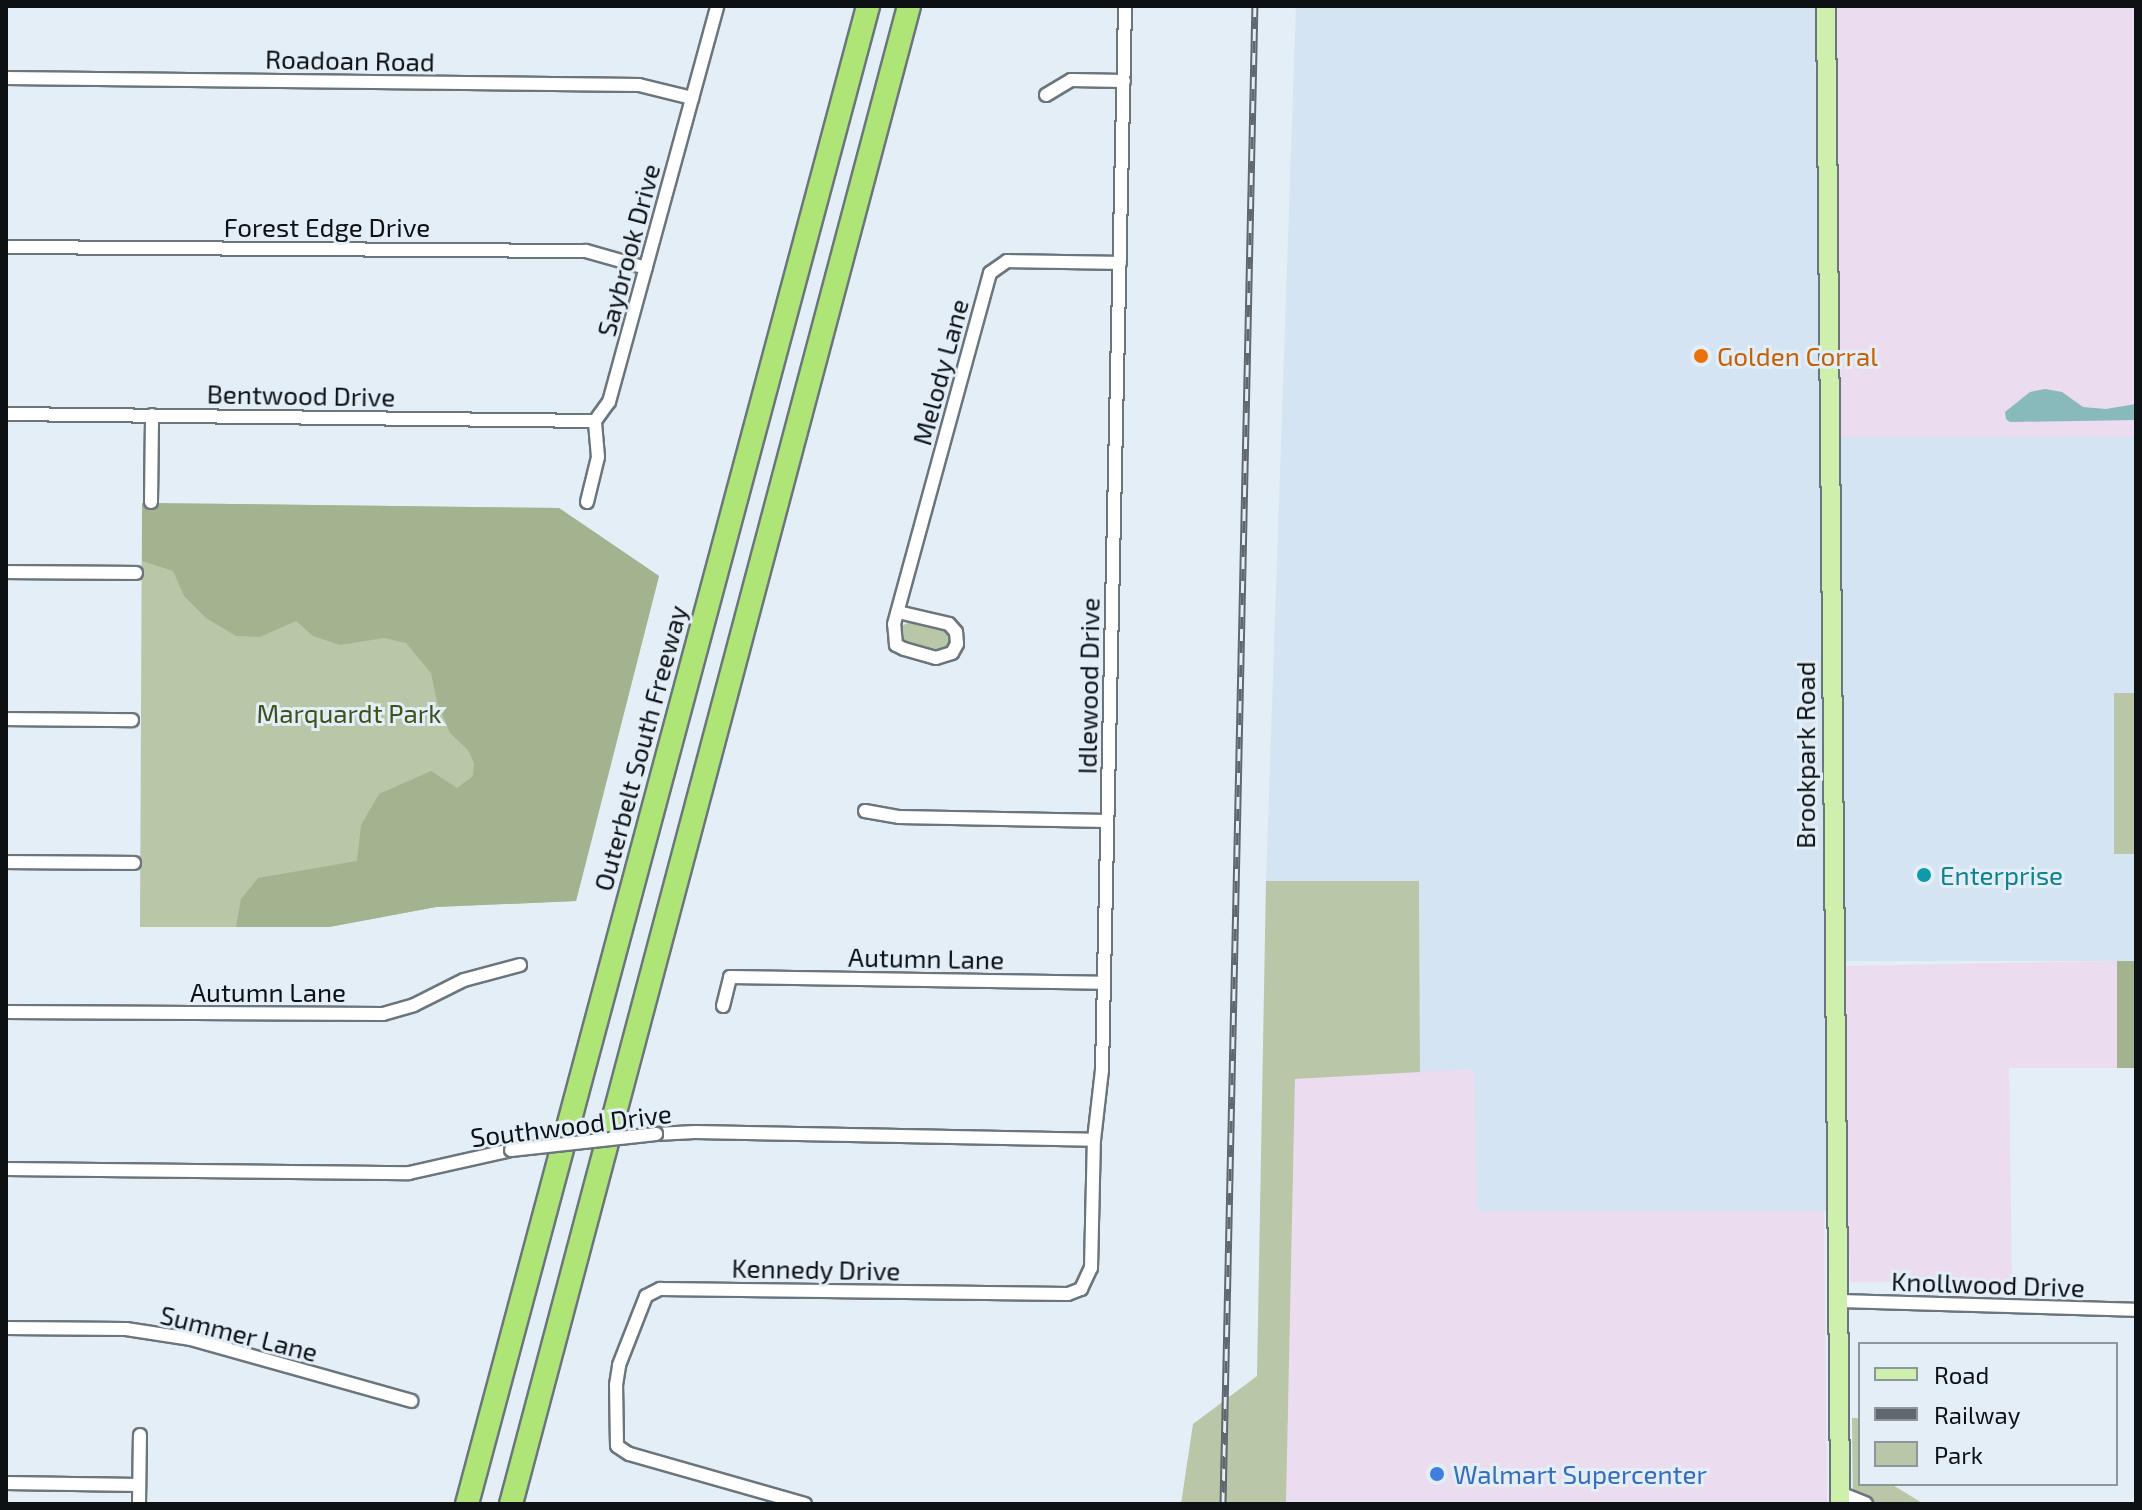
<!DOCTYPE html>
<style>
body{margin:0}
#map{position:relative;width:2142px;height:1510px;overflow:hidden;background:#e3eef7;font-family:"Exo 2",sans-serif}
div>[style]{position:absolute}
.commercial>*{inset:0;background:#ebdcef;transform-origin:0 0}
.built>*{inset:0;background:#d4e4f3;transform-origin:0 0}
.green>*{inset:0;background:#b9c6a8;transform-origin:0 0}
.forest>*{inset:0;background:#a3b38f;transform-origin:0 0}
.water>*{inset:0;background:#88babc}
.roads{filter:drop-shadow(2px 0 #6b757c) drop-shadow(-2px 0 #6b757c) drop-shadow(0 2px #6b757c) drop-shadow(0 -2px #6b757c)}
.minor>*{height:12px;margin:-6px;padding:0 6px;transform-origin:6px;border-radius:6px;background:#fff}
.tertiary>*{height:14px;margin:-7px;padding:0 7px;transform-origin:7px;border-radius:7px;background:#fff}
.primary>*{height:18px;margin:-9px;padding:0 9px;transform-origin:9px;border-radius:9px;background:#cfefad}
.motorway>*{height:22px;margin:-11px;padding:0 11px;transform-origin:11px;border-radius:11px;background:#afe577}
.rail>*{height:7px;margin-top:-3.5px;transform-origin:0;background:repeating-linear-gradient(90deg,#e3eef7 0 12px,#61686d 0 24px);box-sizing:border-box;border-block:2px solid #61686d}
.bridges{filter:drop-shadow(2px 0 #6b757c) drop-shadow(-2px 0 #6b757c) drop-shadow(0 2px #6b757c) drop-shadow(0 -2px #6b757c)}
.minor-bridge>*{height:12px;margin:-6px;padding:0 6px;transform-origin:6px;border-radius:6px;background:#fff}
.dots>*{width:22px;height:22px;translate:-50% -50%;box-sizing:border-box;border:4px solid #e3eef7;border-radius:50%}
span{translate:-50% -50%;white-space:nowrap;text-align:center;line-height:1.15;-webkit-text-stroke:6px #e3eef7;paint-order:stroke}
.street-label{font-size:26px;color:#0d1114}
.food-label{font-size:26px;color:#c56008}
.left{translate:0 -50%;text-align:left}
.park-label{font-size:26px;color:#3d511b}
.culture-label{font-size:26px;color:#0d838f}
.shop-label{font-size:26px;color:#366cbe}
.frame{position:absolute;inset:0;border:8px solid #0d1114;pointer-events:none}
.legend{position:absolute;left:1858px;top:1342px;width:260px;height:144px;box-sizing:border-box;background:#e3eef7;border:2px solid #8d969c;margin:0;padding:10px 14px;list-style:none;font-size:24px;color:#0d1114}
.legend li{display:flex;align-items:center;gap:16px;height:40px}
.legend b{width:40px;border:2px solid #8d969c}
</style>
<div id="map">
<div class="commercial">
<i style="left:1832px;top:6px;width:304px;height:434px"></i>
<i style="clip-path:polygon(2117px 961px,2118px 1068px,2009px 1068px,2012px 1282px,1850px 1282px,1841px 966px)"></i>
<i style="clip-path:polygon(1474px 1068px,1478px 1211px,1824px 1211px,1827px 1504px,1286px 1504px,1295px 1079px)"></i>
</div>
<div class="built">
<i style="clip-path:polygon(1296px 6px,1815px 6px,1830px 1211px,1477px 1211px,1474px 1069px,1420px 1072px,1419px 881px,1266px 881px)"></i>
<i style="left:2136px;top:437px;width:524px;height:300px;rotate:90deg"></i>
</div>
<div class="green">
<i style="clip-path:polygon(142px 503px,559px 508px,659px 576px,576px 901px,436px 907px,329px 927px,140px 927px)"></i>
<i style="clip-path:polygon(911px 621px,947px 632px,952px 644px,949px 651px,939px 654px,900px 642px,900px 627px)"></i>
<i style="left:2114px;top:693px;width:22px;height:161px"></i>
<i style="clip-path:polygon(1266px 881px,1419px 881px,1420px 1072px,1295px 1079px,1286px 1504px,1181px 1504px,1193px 1424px,1257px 1376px)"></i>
<i style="clip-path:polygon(1852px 1418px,1860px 1418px,1860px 1484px,1891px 1484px,1924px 1504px,1853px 1504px)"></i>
</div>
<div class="forest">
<i style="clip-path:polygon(142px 503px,559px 508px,659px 576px,576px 901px,436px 907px,329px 927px,236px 927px,241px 899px,258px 878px,357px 861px,361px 825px,379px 794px,431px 771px,457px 788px,473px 776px,474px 763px,468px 750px,450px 733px,437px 702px,431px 673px,406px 643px,384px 638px,340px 645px,313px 636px,296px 621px,260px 637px,236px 636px,206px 618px,184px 596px,173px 571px,142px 561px)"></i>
<i style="left:2117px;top:961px;width:19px;height:107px"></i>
</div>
<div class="water">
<i style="clip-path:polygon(2045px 389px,2062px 392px,2083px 407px,2106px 409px,2136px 404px,2136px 420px,2010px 422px,2006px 419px,2005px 412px,2030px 392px)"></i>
</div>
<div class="roads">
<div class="minor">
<i style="left:6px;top:78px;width:633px;rotate:0.63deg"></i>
<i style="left:639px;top:85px;width:55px;rotate:13.8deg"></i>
<i style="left:1046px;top:95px;width:29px;rotate:-31deg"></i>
<i style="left:1071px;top:80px;width:53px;rotate:1.1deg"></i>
<i style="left:6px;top:247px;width:580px;rotate:0.4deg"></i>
<i style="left:586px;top:251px;width:62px;rotate:15.8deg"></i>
<i style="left:6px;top:414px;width:589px;rotate:0.68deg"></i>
<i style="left:151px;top:502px;width:87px;rotate:-89.3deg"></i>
<i style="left:587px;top:502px;width:46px;rotate:-76.3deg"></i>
<i style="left:598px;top:457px;width:36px;rotate:-95deg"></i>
<i style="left:595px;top:421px;width:24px;rotate:-54deg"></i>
<i style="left:609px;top:402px;width:410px;rotate:-74.7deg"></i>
<i style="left:6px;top:572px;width:130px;rotate:0.4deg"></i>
<i style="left:898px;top:612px;width:52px;rotate:13.2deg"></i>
<i style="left:949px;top:624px;width:11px;rotate:49deg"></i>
<i style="left:956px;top:632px;width:12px;rotate:85deg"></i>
<i style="left:957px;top:644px;width:10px;rotate:119deg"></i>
<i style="left:952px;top:653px;width:17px;rotate:163deg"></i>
<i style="left:936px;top:658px;width:33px;rotate:-164deg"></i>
<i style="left:904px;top:649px;width:9px;rotate:-153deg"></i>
<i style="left:896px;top:645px;width:21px;rotate:-95deg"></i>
<i style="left:894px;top:624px;width:364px;rotate:-74.7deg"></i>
<i style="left:990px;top:273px;width:21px;rotate:-35deg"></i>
<i style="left:1007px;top:261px;width:113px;rotate:1deg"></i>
<i style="left:6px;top:719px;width:126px;rotate:0.5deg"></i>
<i style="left:865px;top:811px;width:35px;rotate:10deg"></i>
<i style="left:899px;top:817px;width:208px;rotate:1.1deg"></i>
<i style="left:6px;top:862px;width:128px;rotate:0.4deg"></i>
<i style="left:723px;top:1006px;width:30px;rotate:-76deg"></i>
<i style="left:730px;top:977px;width:373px;rotate:0.9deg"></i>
<i style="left:6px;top:1012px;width:377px;rotate:0.3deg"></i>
<i style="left:383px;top:1014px;width:32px;rotate:-16deg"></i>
<i style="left:414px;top:1005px;width:56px;rotate:-26.6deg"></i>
<i style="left:464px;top:980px;width:58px;rotate:-15deg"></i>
<i style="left:656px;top:1134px;width:39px;rotate:-3deg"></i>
<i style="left:695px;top:1132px;width:399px;rotate:1.1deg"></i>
<i style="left:6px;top:1169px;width:403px;rotate:0.6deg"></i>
<i style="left:409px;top:1173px;width:105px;rotate:-12.7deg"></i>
<i style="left:1838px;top:1301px;width:298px;rotate:1.7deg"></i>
<i style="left:6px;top:1328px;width:120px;rotate:0.5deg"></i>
<i style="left:126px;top:1329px;width:66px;rotate:8.7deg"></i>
<i style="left:191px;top:1339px;width:229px;rotate:15.7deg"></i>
<i style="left:6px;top:1483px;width:133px;rotate:0.9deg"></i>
<i style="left:139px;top:1504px;width:69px;rotate:-89.2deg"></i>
<i style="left:805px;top:1504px;width:183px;rotate:-164.1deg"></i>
<i style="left:629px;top:1454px;width:14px;rotate:-146deg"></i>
<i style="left:617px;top:1446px;width:61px;rotate:-90.9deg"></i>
<i style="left:616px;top:1385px;width:20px;rotate:-81deg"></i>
<i style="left:619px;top:1365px;width:74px;rotate:-68.6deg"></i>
<i style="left:646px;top:1296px;width:16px;rotate:-27deg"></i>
<i style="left:660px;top:1289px;width:408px;rotate:0.7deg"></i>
<i style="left:1068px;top:1294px;width:14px;rotate:-21deg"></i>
<i style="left:1081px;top:1289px;width:23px;rotate:-65deg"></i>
<i style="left:1091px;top:1268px;width:128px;rotate:-88.7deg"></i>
<i style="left:1094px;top:1140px;width:70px;rotate:-83.5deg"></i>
<i style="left:1102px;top:1070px;width:1064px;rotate:-88.76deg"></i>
</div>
<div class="tertiary">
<i style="left:1840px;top:1494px;width:27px;rotate:22deg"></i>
</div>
<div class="primary">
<i style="left:1826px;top:6px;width:1498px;rotate:89.46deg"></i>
</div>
<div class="motorway">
<i style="left:467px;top:1504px;width:1551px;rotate:-75.01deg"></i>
<i style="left:511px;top:1504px;width:1550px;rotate:-75.12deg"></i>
</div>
</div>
<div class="rail">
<i style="left:1223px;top:1504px;width:1498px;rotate:-88.78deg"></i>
</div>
<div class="bridges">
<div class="minor-bridge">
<i style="left:511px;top:1150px;width:146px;rotate:-6.3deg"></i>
</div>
</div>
<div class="dots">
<i style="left:1701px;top:356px;background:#e8710a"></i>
<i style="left:1924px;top:875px;background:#0f9aa8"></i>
<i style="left:1437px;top:1474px;background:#3f7fe0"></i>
</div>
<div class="street-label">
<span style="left:350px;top:60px;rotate:1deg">Roadoan Road</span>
<span style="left:327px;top:227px">Forest Edge Drive</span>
<span style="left:628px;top:250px;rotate:-75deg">Saybrook Drive</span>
<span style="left:940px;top:372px;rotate:-75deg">Melody Lane</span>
<span style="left:301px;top:395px;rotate:1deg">Bentwood Drive</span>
<span style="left:1088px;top:686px;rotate:-89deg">Idlewood Drive</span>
<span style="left:640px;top:748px;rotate:-75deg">Outerbelt South Freeway</span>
<span style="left:1805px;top:755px;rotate:-90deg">Brookpark Road</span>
<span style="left:926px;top:958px;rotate:1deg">Autumn Lane</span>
<span style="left:268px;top:992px">Autumn Lane</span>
<span style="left:571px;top:1125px;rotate:-7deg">Southwood Drive</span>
<span style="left:816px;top:1269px;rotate:1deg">Kennedy Drive</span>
<span style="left:1988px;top:1284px;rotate:2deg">Knollwood Drive</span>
<span style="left:239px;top:1333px;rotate:14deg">Summer Lane</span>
</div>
<div class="food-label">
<span class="left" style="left:1717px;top:356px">Golden Corral</span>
</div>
<div class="park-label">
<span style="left:349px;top:713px">Marquardt Park</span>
</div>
<div class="culture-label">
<span class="left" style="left:1940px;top:875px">Enterprise</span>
</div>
<div class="shop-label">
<span class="left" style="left:1453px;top:1474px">Walmart Supercenter</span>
</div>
<div class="frame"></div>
<ul class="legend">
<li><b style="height:10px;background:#cfefad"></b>Road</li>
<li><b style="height:10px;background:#61686d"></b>Railway</li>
<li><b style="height:22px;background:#b9c6a8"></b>Park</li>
</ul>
</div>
